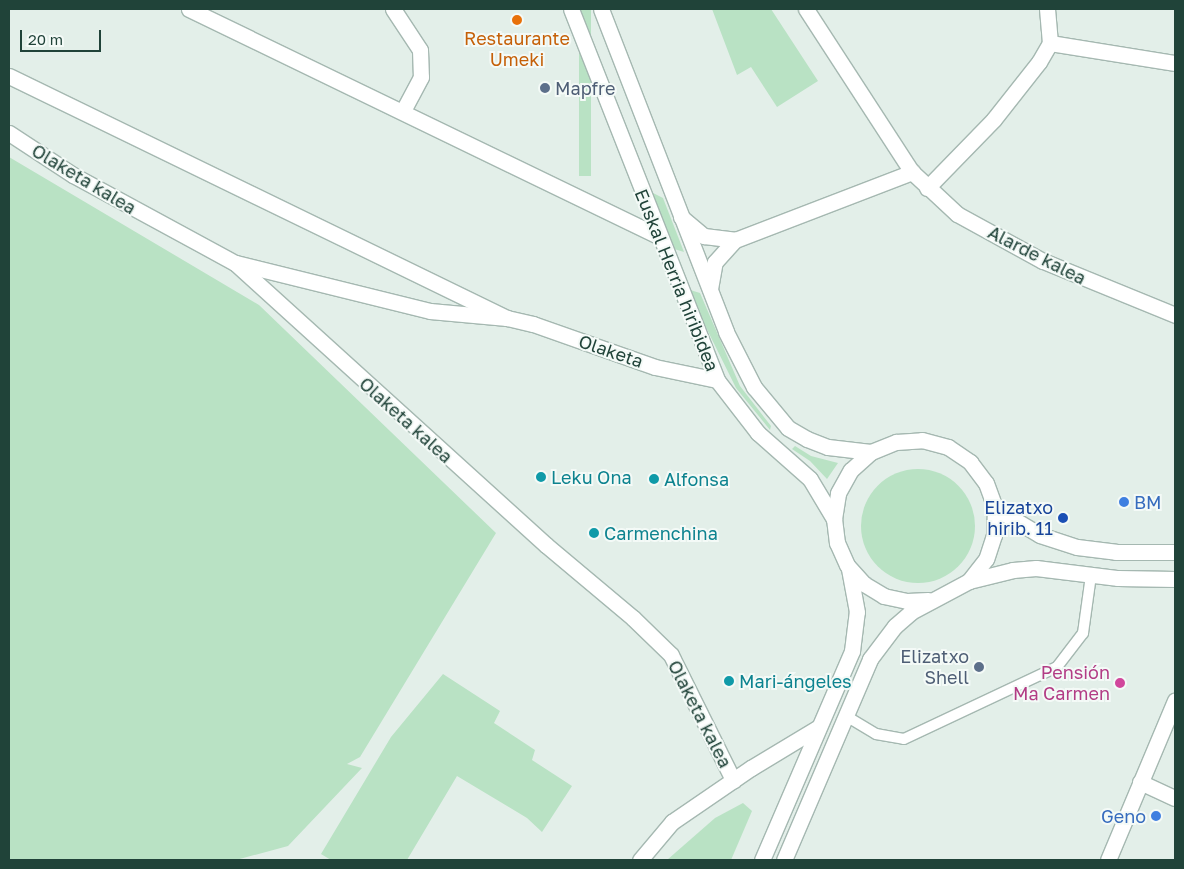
<!DOCTYPE html>
<meta charset="utf-8">
<style>
body{margin:0}
#map{position:relative;width:1184px;height:869px;overflow:hidden;background:#e3efe9;font-family:"Golos Text",sans-serif}
div>[style]{position:absolute}
.green>*{inset:0;background:#b9e2c4;transform-origin:0 0}
.round{border-radius:50%}
.roads{filter:drop-shadow(1px 0 #a5b8b1) drop-shadow(-1px 0 #a5b8b1) drop-shadow(0 1px #a5b8b1) drop-shadow(0 -1px #a5b8b1)}
.lane>*{height:10px;margin:-5px;padding:0 5px;transform-origin:5px;border-radius:5px;background:#fff}
.street>*{height:15px;margin:-7.5px;padding:0 7.5px;transform-origin:7.5px;border-radius:7.5px;background:#fff}
.secondary>*{height:15px;margin:-7.5px;padding:0 7.5px;transform-origin:7.5px;border-radius:7.5px;background:#fff}
.dots>*{width:14px;height:14px;translate:-50% -50%;box-sizing:border-box;border:2px solid #f4faf7;border-radius:50%}
span{translate:-50% -50%;white-space:nowrap;text-align:center;line-height:1.15;-webkit-text-stroke:4px #f4faf7;paint-order:stroke}
.food-label{font-size:18px;color:#c56008}
.service-label{font-size:18px;color:#4e5e75}
.left{translate:0 -50%;text-align:left}
.right{translate:-100% -50%;text-align:right}
.street-label{font-size:18px;color:#204339}
.culture-label{font-size:18px;color:#0d838f}
.shop-label{font-size:18px;color:#366cbe}
.transit-label{font-size:18px;color:#164399}
.hotel-label{font-size:18px;color:#b23c85}
.frame{position:absolute;inset:0;border:10px solid #204339;pointer-events:none}
.scale{position:absolute;left:20px;top:30px;width:81px;height:22px;box-sizing:border-box;border:2px solid #204339;border-top:0;padding-left:6px;font-size:15px;line-height:18px;white-space:nowrap;color:#204339;-webkit-text-stroke:4px #f4faf7;paint-order:stroke}
</style>
<div id="map">
<div class="green">
<i style="left:579px;top:9px;width:12px;height:167px"></i>
<i style="clip-path:polygon(712px 9px,771px 9px,818px 81px,777px 107px,751px 67px,737px 75px)"></i>
<i style="clip-path:polygon(9px 157px,259px 305px,496px 533px,360px 757px,347px 764px,362px 768px,288px 846px,236px 860px,9px 860px)"></i>
<i style="clip-path:polygon(649px 191px,663px 198px,684px 252px,671px 248px)"></i>
<i style="clip-path:polygon(687px 289px,700px 293px,740px 386px,771px 426px,770px 430px,736px 388px)"></i>
<i style="clip-path:polygon(795px 446px,811px 456px,838px 463px,827px 479px,810px 461px,792px 449px)"></i>
<i class="round" style="left:861px;top:469px;width:114px;height:114px"></i>
<i style="clip-path:polygon(443px 674px,500px 711px,494px 723px,535px 750px,532px 760px,572px 786px,542px 832px,527px 818px,457px 776px,407px 860px,331px 860px,321px 854px,391px 737px)"></i>
<i style="clip-path:polygon(743px 803px,752px 811px,731px 860px,667px 860px,715px 818px)"></i>
</div>
<div class="roads">
<div class="lane">
<i style="left:846px;top:716px;width:35px;rotate:31deg"></i>
<i style="left:876px;top:734px;width:28px;rotate:10deg"></i>
<i style="left:904px;top:739px;width:169px;rotate:-25.2deg"></i>
<i style="left:1057px;top:667px;width:43px;rotate:-52.6deg"></i>
<i style="left:1083px;top:633px;width:59px;rotate:-82.1deg"></i>
</div>
<div class="street">
<i style="left:189px;top:9px;width:523px;rotate:25.83deg"></i>
<i style="left:393px;top:9px;width:49px;rotate:56.6deg"></i>
<i style="left:420px;top:50px;width:27px;rotate:88deg"></i>
<i style="left:421px;top:77px;width:38px;rotate:118deg"></i>
<i style="left:806px;top:9px;width:194px;rotate:57deg"></i>
<i style="left:912px;top:172px;width:62px;rotate:43deg"></i>
<i style="left:957px;top:214px;width:98px;rotate:28.7deg"></i>
<i style="left:1043px;top:261px;width:143px;rotate:22.2deg"></i>
<i style="left:1050px;top:43px;width:127px;rotate:9.1deg"></i>
<i style="left:9px;top:76px;width:554px;rotate:25.92deg"></i>
<i style="left:9px;top:133px;width:77px;rotate:33.3deg"></i>
<i style="left:73px;top:175px;width:184px;rotate:28.5deg"></i>
<i style="left:235px;top:263px;width:420px;rotate:42.2deg"></i>
<i style="left:546px;top:545px;width:114px;rotate:40deg"></i>
<i style="left:633px;top:618px;width:53px;rotate:44.2deg"></i>
<i style="left:671px;top:655px;width:140px;rotate:63.6deg"></i>
<i style="left:927px;top:188px;width:96px;rotate:-45.8deg"></i>
<i style="left:994px;top:119px;width:73px;rotate:-51.7deg"></i>
<i style="left:1039px;top:62px;width:22px;rotate:-60deg"></i>
<i style="left:1050px;top:43px;width:34px;rotate:-95deg"></i>
<i style="left:681px;top:217px;width:30px;rotate:40deg"></i>
<i style="left:704px;top:236px;width:31px;rotate:7deg"></i>
<i style="left:236px;top:263px;width:200px;rotate:13.9deg"></i>
<i style="left:430px;top:311px;width:77px;rotate:5.2deg"></i>
<i style="left:507px;top:318px;width:27px;rotate:13deg"></i>
<i style="left:533px;top:324px;width:129px;rotate:19.4deg"></i>
<i style="left:655px;top:367px;width:63px;rotate:11.8deg"></i>
<i style="left:710px;top:289px;width:27px;rotate:-80deg"></i>
<i style="left:715px;top:262px;width:30px;rotate:-48deg"></i>
<i style="left:735px;top:240px;width:190px;rotate:-21deg"></i>
<i style="left:1140px;top:782px;width:38px;rotate:25deg"></i>
<i style="left:640px;top:860px;width:50px;rotate:-49.9deg"></i>
<i style="left:672px;top:822px;width:96px;rotate:-34.4deg"></i>
<i style="left:751px;top:768px;width:79px;rotate:-31.1deg"></i>
<i style="left:1108px;top:860px;width:173px;rotate:-67.2deg"></i>
</div>
<div class="secondary">
<i style="left:571px;top:9px;width:399px;rotate:68.5deg"></i>
<i style="left:717px;top:380px;width:67px;rotate:52.3deg"></i>
<i style="left:758px;top:433px;width:69px;rotate:41.5deg"></i>
<i style="left:810px;top:479px;width:47px;rotate:59deg"></i>
<i style="left:601px;top:9px;width:346px;rotate:68.8deg"></i>
<i style="left:726px;top:332px;width:62px;rotate:63deg"></i>
<i style="left:754px;top:387px;width:53px;rotate:50.3deg"></i>
<i style="left:788px;top:428px;width:22px;rotate:30deg"></i>
<i style="left:807px;top:439px;width:22px;rotate:21deg"></i>
<i style="left:828px;top:447px;width:43px;rotate:6.6deg"></i>
<i style="left:995px;top:508px;width:52px;rotate:31deg"></i>
<i style="left:1040px;top:535px;width:39px;rotate:18deg"></i>
<i style="left:1077px;top:547px;width:39px;rotate:7deg"></i>
<i style="left:1116px;top:552px;width:59px"></i>
<i style="left:928px;top:600px;width:21px;rotate:177deg"></i>
<i style="left:907px;top:601px;width:24px;rotate:-168deg"></i>
<i style="left:884px;top:596px;width:23px;rotate:-149deg"></i>
<i style="left:864px;top:584px;width:25px;rotate:-132deg"></i>
<i style="left:847px;top:565px;width:24px;rotate:-114deg"></i>
<i style="left:837px;top:543px;width:24px;rotate:-97deg"></i>
<i style="left:834px;top:519px;width:26px;rotate:-81deg"></i>
<i style="left:838px;top:493px;width:26px;rotate:-61deg"></i>
<i style="left:851px;top:470px;width:27px;rotate:-42deg"></i>
<i style="left:871px;top:452px;width:27px;rotate:-22deg"></i>
<i style="left:896px;top:442px;width:26px;rotate:-4deg"></i>
<i style="left:922px;top:440px;width:27px;rotate:15deg"></i>
<i style="left:948px;top:447px;width:27px;rotate:34deg"></i>
<i style="left:970px;top:462px;width:26px;rotate:53deg"></i>
<i style="left:986px;top:483px;width:27px;rotate:70deg"></i>
<i style="left:995px;top:508px;width:27px;rotate:92deg"></i>
<i style="left:994px;top:535px;width:25px;rotate:108deg"></i>
<i style="left:986px;top:559px;width:28px;rotate:128deg"></i>
<i style="left:762px;top:860px;width:228px;rotate:-66.7deg"></i>
<i style="left:852px;top:651px;width:39px;rotate:-83deg"></i>
<i style="left:857px;top:612px;width:44px;rotate:-100.5deg"></i>
<i style="left:784px;top:860px;width:219px;rotate:-66.8deg"></i>
<i style="left:870px;top:659px;width:41px;rotate:-52.9deg"></i>
<i style="left:895px;top:626px;width:21px;rotate:-41deg"></i>
<i style="left:911px;top:612px;width:66px;rotate:-28.1deg"></i>
<i style="left:969px;top:581px;width:45px;rotate:-14deg"></i>
<i style="left:1013px;top:570px;width:23px;rotate:-5deg"></i>
<i style="left:1036px;top:568px;width:83px;rotate:7deg"></i>
<i style="left:1118px;top:578px;width:57px;rotate:1deg"></i>
</div>
</div>
<div class="dots">
<i style="left:517px;top:20px;background:#e8710a"></i>
<i style="left:545px;top:88px;background:#5c6f8a"></i>
<i style="left:541px;top:477px;background:#0f9aa8"></i>
<i style="left:654px;top:479px;background:#0f9aa8"></i>
<i style="left:1124px;top:502px;background:#3f7fe0"></i>
<i style="left:1063px;top:518px;background:#1a4fb4"></i>
<i style="left:594px;top:533px;background:#0f9aa8"></i>
<i style="left:979px;top:667px;background:#5c6f8a"></i>
<i style="left:729px;top:681px;background:#0f9aa8"></i>
<i style="left:1120px;top:683px;background:#d1479c"></i>
<i style="left:1156px;top:816px;background:#3f7fe0"></i>
</div>
<div class="food-label">
<span style="left:517px;top:49px">Restaurante<br>Umeki</span>
</div>
<div class="service-label">
<span class="left" style="left:555px;top:88px">Mapfre</span>
<span class="right" style="left:969px;top:667px">Elizatxo<br>Shell</span>
</div>
<div class="street-label">
<span style="left:84px;top:179px;rotate:31deg">Olaketa kalea</span>
<span style="left:1037px;top:255px;rotate:27deg">Alarde kalea</span>
<span style="left:677px;top:280px;rotate:68deg">Euskal Herria hiribidea</span>
<span style="left:611px;top:351px;rotate:19deg">Olaketa</span>
<span style="left:406px;top:420px;rotate:42deg">Olaketa kalea</span>
<span style="left:700px;top:714px;rotate:63deg">Olaketa kalea</span>
</div>
<div class="culture-label">
<span class="left" style="left:551px;top:477px">Leku Ona</span>
<span class="left" style="left:664px;top:479px">Alfonsa</span>
<span class="left" style="left:604px;top:533px">Carmenchina</span>
<span class="left" style="left:739px;top:681px">Mari-ángeles</span>
</div>
<div class="shop-label">
<span class="left" style="left:1134px;top:502px">BM</span>
<span class="right" style="left:1146px;top:816px">Geno</span>
</div>
<div class="transit-label">
<span class="right" style="left:1053px;top:518px">Elizatxo<br>hirib. 11</span>
</div>
<div class="hotel-label">
<span class="right" style="left:1110px;top:683px">Pensión<br>Mª Carmen</span>
</div>
<div class="frame"></div>
<div class="scale">20 m</div>
</div>
